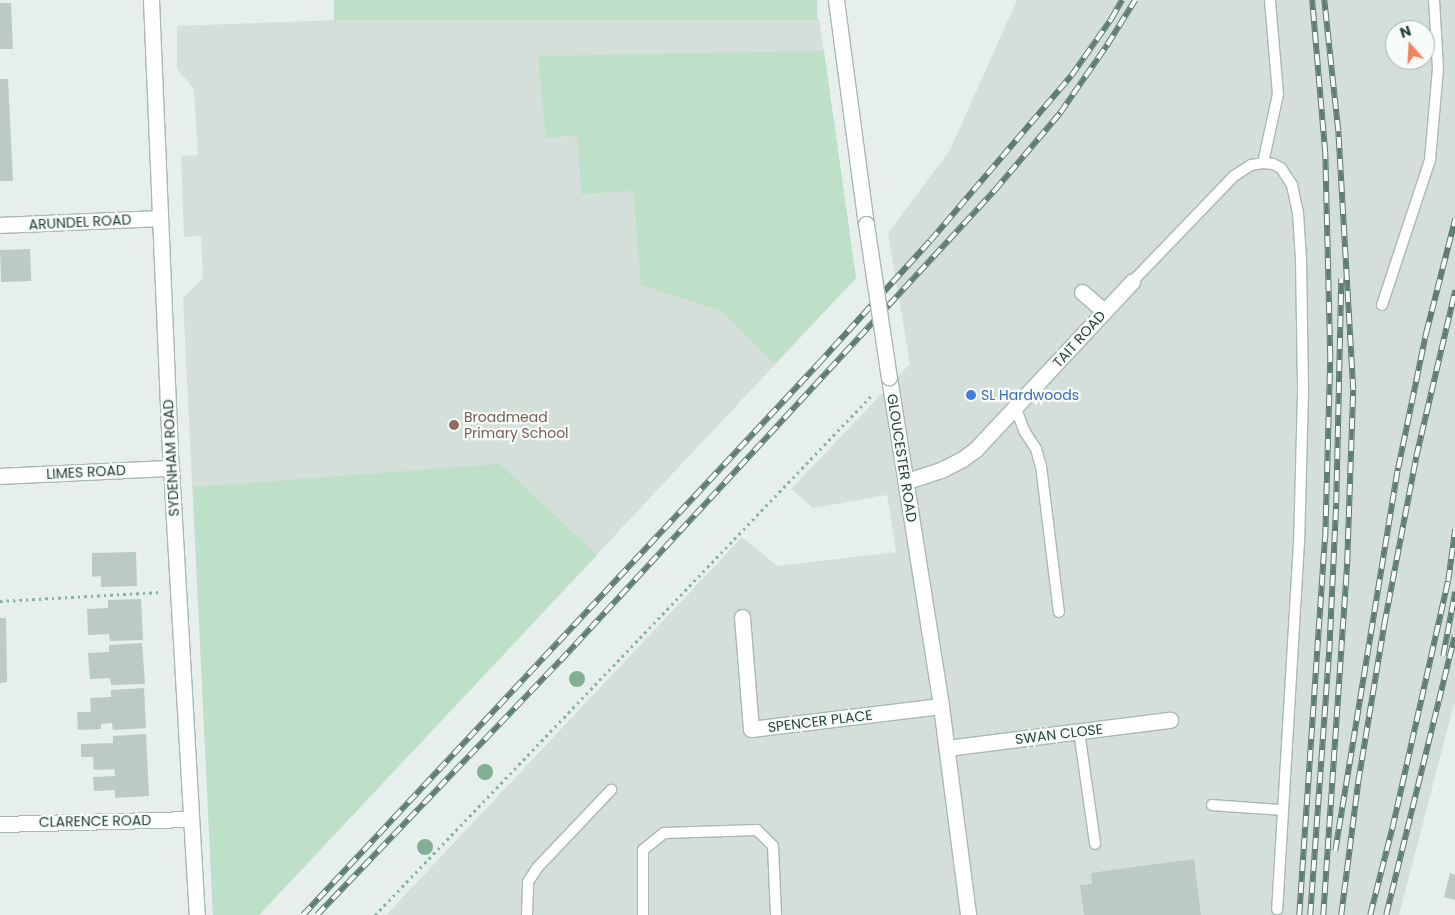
<!DOCTYPE html>
<style>
body{margin:0}
#map{position:relative;width:1455px;height:915px;overflow:hidden;background:#e6efeb;font-family:Poppins,sans-serif}
div>[style]{position:absolute}
.built>*{inset:0;background:#d4dfda}
.green>*{inset:0;background:#bfe0c8;transform-origin:0 0}
.building>*{inset:0;background:#bbcac4;transform-origin:0 0}
.path>*{height:3px;margin-top:-1.5px;transform-origin:0;background:repeating-linear-gradient(90deg,#86b3a5 0 2.5px,transparent 0 6.5px)}
.roads{filter:drop-shadow(1px 0 #a8b8b2) drop-shadow(-1px 0 #a8b8b2) drop-shadow(0 1px #a8b8b2) drop-shadow(0 -1px #a8b8b2)}
.service>*{height:10px;margin:-5px;padding:0 5px;transform-origin:5px;border-radius:5px;background:#fff}
.minor>*{height:15px;margin:-7.5px;padding:0 7.5px;transform-origin:7.5px;border-radius:7.5px;background:#fff}
.rail>*{height:5.5px;margin-top:-2.75px;transform-origin:0;background:repeating-linear-gradient(90deg,#f7fbf9 0 11px,#5f7d75 0 22px);box-sizing:border-box;border-block:1px solid #5f7d75}
.bridges{filter:drop-shadow(1px 0 #a8b8b2) drop-shadow(-1px 0 #a8b8b2) drop-shadow(0 1px #a8b8b2) drop-shadow(0 -1px #a8b8b2)}
.minor-bridge>*{height:15px;margin:-7.5px;padding:0 7.5px;transform-origin:7.5px;border-radius:7.5px;background:#fff}
.trees>*{width:16px;height:16px;margin:-8px;border-radius:50%;background:#80af93}
.dots>*{width:14px;height:14px;translate:-50% -50%;box-sizing:border-box;border:2px solid #f7fbf9;border-radius:50%}
span{translate:-50% -50%;white-space:nowrap;text-align:center;line-height:1.15;-webkit-text-stroke:4.5px #f7fbf9;paint-order:stroke}
.street-label{font-size:14px;color:#24423a}
.shop-label{font-size:14px;color:#366cbe}
.left{translate:0 -50%;text-align:left}
.education-label{font-size:14px;color:#785e54}
.north{position:absolute;left:1385px;top:20px;width:50px;height:50px;box-sizing:border-box;background:#f7fbf9;border:1px solid #a3b1ad;border-radius:50%;rotate:341deg;font-size:14px;font-weight:700;line-height:20px;text-align:center;color:#24423a}
.north::after{content:'';display:block;margin:auto;width:18px;height:22px;background:#f4845f;clip-path:polygon(50% 0,100% 100%,50% 72%,0 100%)}
</style>
<div id="map">
<div class="built">
<i style="clip-path:polygon(evenodd,1017px 0,1455px 0,1455px 700px,1399px 915px,386px 915px,742px 537px,777px 566px,896px 552px,887px 495px,813px 508px,791px 489px,910px 364px,888px 233px,950px 150px,1017px 0,1395px 30px,1425px 30px,1425px 60px,1395px 60px,1395px 30px)"></i>
<i style="clip-path:polygon(819px 18px,856px 278px,259px 915px,213px 915px,183px 298px,203px 278px,201px 236px,184px 237px,181px 156px,198px 155px,194px 89px,177px 69px,177px 26px,336px 20px)"></i>
</div>
<div class="green">
<i style="left:334px;top:0;width:483px;height:20px"></i>
<i style="clip-path:polygon(824px 51px,856px 278px,775px 364px,722px 311px,641px 285px,633px 191px,581px 194px,577px 135px,546px 138px,538px 56px)"></i>
<i style="clip-path:polygon(500px 464px,597px 555px,259px 915px,213px 915px,193px 487px)"></i>
</div>
<div class="building">
<i style="clip-path:polygon(0 3px,11px 3px,13px 49px,0 49px)"></i>
<i style="clip-path:polygon(0 79px,8px 79px,13px 181px,0 181px)"></i>
<i style="left:30px;top:249px;width:32px;height:30px;rotate:88deg"></i>
<i style="clip-path:polygon(136px 552px,137px 586px,101px 587px,101px 576px,92px 577px,92px 553px)"></i>
<i style="clip-path:polygon(141px 599px,143px 640px,110px 641px,109px 634px,88px 635px,87px 609px,108px 608px,108px 600px)"></i>
<i style="clip-path:polygon(0 618px,6px 618px,7px 682px,0 683px)"></i>
<i style="clip-path:polygon(142px 643px,145px 684px,111px 685px,110px 678px,90px 679px,88px 653px,109px 652px,109px 645px)"></i>
<i style="clip-path:polygon(144px 688px,146px 728px,113px 730px,112px 723px,101px 724px,101px 729px,78px 730px,77px 712px,91px 712px,90px 698px,111px 697px,111px 690px)"></i>
<i style="clip-path:polygon(146px 734px,149px 796px,115px 798px,115px 790px,94px 791px,93px 777px,115px 776px,114px 769px,94px 770px,93px 757px,81px 757px,81px 744px,113px 743px,113px 736px)"></i>
<i style="clip-path:polygon(1194px 859px,1201px 915px,1084px 915px,1080px 885px,1092px 884px,1091px 873px)"></i>
<i style="clip-path:polygon(1450px 873px,1455px 875px,1455px 900px,1444px 897px)"></i>
</div>
<div class="path">
<i style="left:0;top:601px;width:161px;rotate:-3.2deg"></i>
<i style="left:375px;top:915px;width:719px;rotate:-46.3deg"></i>
</div>
<div class="roads">
<div class="service">
<i style="left:1263px;top:163px;width:71px;rotate:-77.7deg"></i>
<i style="left:1278px;top:94px;width:94px;rotate:-94.9deg"></i>
<i style="left:1132px;top:282px;width:147px;rotate:-46.1deg"></i>
<i style="left:1234px;top:176px;width:20px;rotate:-33deg"></i>
<i style="left:1251px;top:165px;width:12px;rotate:-9deg"></i>
<i style="left:1263px;top:163px;width:10px;rotate:6deg"></i>
<i style="left:1273px;top:164px;width:9px;rotate:27deg"></i>
<i style="left:1281px;top:168px;width:20px;rotate:57deg"></i>
<i style="left:1292px;top:185px;width:29px;rotate:78deg"></i>
<i style="left:1298px;top:213px;width:46px;rotate:86.3deg"></i>
<i style="left:1301px;top:259px;width:134px;rotate:89.1deg"></i>
<i style="left:1303px;top:393px;width:149px;rotate:91.5deg"></i>
<i style="left:1299px;top:542px;width:368px;rotate:93.4deg"></i>
<i style="left:1382px;top:305px;width:153px;rotate:-71.7deg"></i>
<i style="left:1430px;top:160px;width:91px;rotate:-85deg"></i>
<i style="left:1438px;top:69px;width:69px;rotate:-93.3deg"></i>
<i style="left:1016px;top:409px;width:25px;rotate:69deg"></i>
<i style="left:1025px;top:432px;width:20px;rotate:57deg"></i>
<i style="left:1036px;top:449px;width:18px;rotate:74deg"></i>
<i style="left:1041px;top:466px;width:147px;rotate:83deg"></i>
<i style="left:1079px;top:731px;width:114px;rotate:81.9deg"></i>
<i style="left:1212px;top:805px;width:70px;rotate:4.1deg"></i>
<i style="left:527px;top:915px;width:33px;rotate:-88deg"></i>
<i style="left:528px;top:882px;width:17px;rotate:-57deg"></i>
<i style="left:537px;top:868px;width:108px;rotate:-46.5deg"></i>
<i style="left:643px;top:915px;width:65px;rotate:-90deg"></i>
<i style="left:643px;top:850px;width:27px;rotate:-39deg"></i>
<i style="left:664px;top:833px;width:93px;rotate:-1.8deg"></i>
<i style="left:757px;top:830px;width:23px;rotate:45deg"></i>
<i style="left:773px;top:846px;width:69px;rotate:87.5deg"></i>
</div>
<div class="minor">
<i style="left:151px;top:0;width:468px;rotate:87.6deg"></i>
<i style="left:171px;top:468px;width:448px;rotate:86.7deg"></i>
<i style="left:836px;top:0;width:226px;rotate:82.4deg"></i>
<i style="left:0;top:225px;width:159px;rotate:-2.5deg"></i>
<i style="left:1082px;top:292px;width:29px;rotate:41deg"></i>
<i style="left:889px;top:377px;width:333px;rotate:81deg"></i>
<i style="left:941px;top:706px;width:211px;rotate:82.6deg"></i>
<i style="left:0;top:476px;width:171px;rotate:-2.7deg"></i>
<i style="left:907px;top:481px;width:36px;rotate:-18deg"></i>
<i style="left:941px;top:470px;width:22px;rotate:-27deg"></i>
<i style="left:961px;top:460px;width:19px;rotate:-36deg"></i>
<i style="left:976px;top:449px;width:229px;rotate:-47deg"></i>
<i style="left:742px;top:617px;width:112px;rotate:85.4deg"></i>
<i style="left:751px;top:729px;width:191px;rotate:-6.9deg"></i>
<i style="left:947px;top:748px;width:225px;rotate:-7.2deg"></i>
<i style="left:0;top:824px;width:191px;rotate:-1.5deg"></i>
</div>
</div>
<div class="rail">
<i style="left:1443px;top:656px;width:65px;rotate:-79.4deg"></i>
<i style="left:1335px;top:851px;width:388px;rotate:-80.7deg"></i>
<i style="left:1398px;top:468px;width:138px;rotate:-78.3deg"></i>
<i style="left:1426px;top:333px;width:118px;rotate:-75.7deg"></i>
<i style="left:303px;top:915px;width:754px;rotate:-46.93deg"></i>
<i style="left:818px;top:364px;width:166px;rotate:-47.7deg"></i>
<i style="left:930px;top:241px;width:217px;rotate:-49.5deg"></i>
<i style="left:1071px;top:76px;width:70px;rotate:-54.9deg"></i>
<i style="left:1111px;top:19px;width:22px;rotate:-60deg"></i>
<i style="left:317px;top:915px;width:352px;rotate:-46.3deg"></i>
<i style="left:560px;top:661px;width:641px;rotate:-47.28deg"></i>
<i style="left:995px;top:190px;width:101px;rotate:-49.8deg"></i>
<i style="left:1060px;top:113px;width:83px;rotate:-55.3deg"></i>
<i style="left:1107px;top:45px;width:53px;rotate:-58.1deg"></i>
<i style="left:1299px;top:915px;width:378px;rotate:-86.1deg"></i>
<i style="left:1325px;top:538px;width:181px;rotate:-88.4deg"></i>
<i style="left:1330px;top:357px;width:204px;rotate:-91.4deg"></i>
<i style="left:1325px;top:153px;width:154px;rotate:-94.9deg"></i>
<i style="left:1310px;top:915px;width:264px;rotate:-85.9deg"></i>
<i style="left:1329px;top:652px;width:149px;rotate:-87.3deg"></i>
<i style="left:1336px;top:503px;width:224px;rotate:-88.7deg"></i>
<i style="left:1323px;top:915px;width:355px;rotate:-86.1deg"></i>
<i style="left:1347px;top:561px;width:171px;rotate:-88deg"></i>
<i style="left:1353px;top:390px;width:259px;rotate:-93.3deg"></i>
<i style="left:1338px;top:131px;width:132px;rotate:-96.1deg"></i>
<i style="left:1341px;top:915px;width:134px;rotate:-82.7deg"></i>
<i style="left:1358px;top:782px;width:159px;rotate:-80.6deg"></i>
<i style="left:1384px;top:625px;width:171px;rotate:-79.2deg"></i>
<i style="left:1416px;top:457px;width:171px;rotate:-76.8deg"></i>
<i style="left:1370px;top:915px;width:89px;rotate:-75.7deg"></i>
<i style="left:1392px;top:829px;width:254px;rotate:-77.3deg"></i>
<i style="left:1448px;top:581px;width:52px;rotate:-82.3deg"></i>
<i style="left:1386px;top:915px;width:288px;rotate:-76.2deg"></i>
</div>
<div class="bridges">
<div class="minor-bridge">
<i style="left:866px;top:224px;width:155px;rotate:81.5deg"></i>
</div>
</div>
<div class="trees">
<i style="left:577px;top:679px"></i>
<i style="left:485px;top:772px"></i>
<i style="left:425px;top:847px"></i>
</div>
<div class="dots">
<i style="left:971px;top:395px;background:#3f7fe0"></i>
<i style="left:454px;top:425px;background:#8d6e63"></i>
</div>
<div class="street-label">
<span style="left:80px;top:222px;rotate:-3deg">ARUNDEL ROAD</span>
<span style="left:1079px;top:339px;rotate:-48deg">TAIT ROAD</span>
<span style="left:171px;top:458px;rotate:-93deg">SYDENHAM ROAD</span>
<span style="left:902px;top:458px;rotate:81deg">GLOUCESTER ROAD</span>
<span style="left:86px;top:472px;rotate:-3deg">LIMES ROAD</span>
<span style="left:820px;top:721px;rotate:-7deg">SPENCER PLACE</span>
<span style="left:1059px;top:734px;rotate:-7deg">SWAN CLOSE</span>
<span style="left:95px;top:821px;rotate:-1deg">CLARENCE ROAD</span>
</div>
<div class="shop-label">
<span class="left" style="left:981px;top:395px">SL Hardwoods</span>
</div>
<div class="education-label">
<span class="left" style="left:464px;top:425px">Broadmead<br>Primary School</span>
</div>
<div class="north">N</div>
</div>
